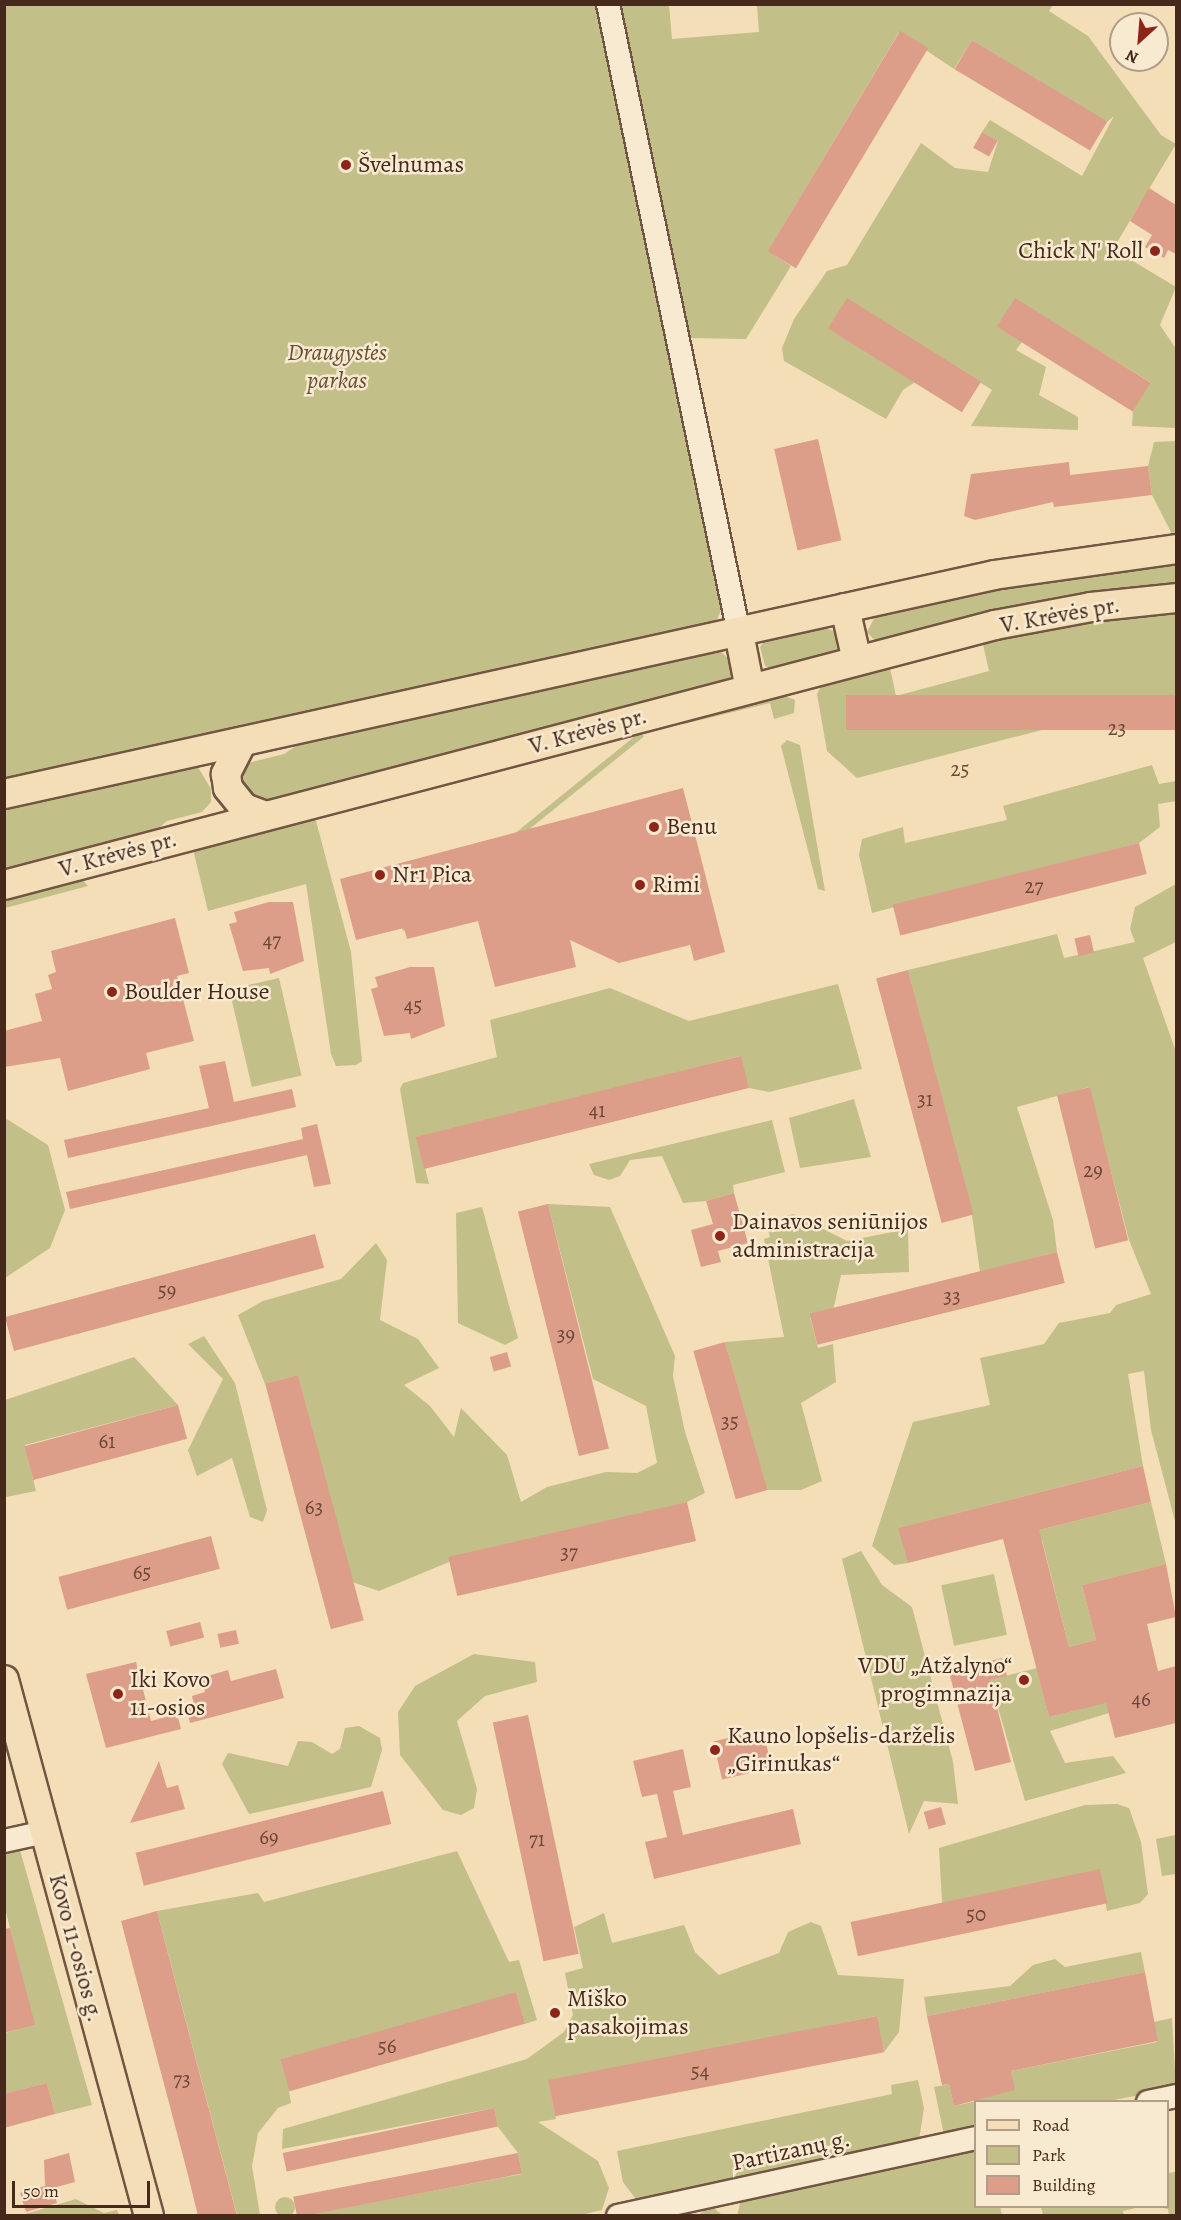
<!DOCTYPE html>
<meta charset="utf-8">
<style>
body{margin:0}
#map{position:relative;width:1181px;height:2220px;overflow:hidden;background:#f4deb7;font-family:Alegreya,serif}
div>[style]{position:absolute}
.green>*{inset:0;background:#c2bf89;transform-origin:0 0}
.round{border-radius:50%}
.building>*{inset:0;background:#dc9e89;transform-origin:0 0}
.roads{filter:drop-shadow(2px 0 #725643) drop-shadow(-2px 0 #725643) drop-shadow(0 2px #725643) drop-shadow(0 -2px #725643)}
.minor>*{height:22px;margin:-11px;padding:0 11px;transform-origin:11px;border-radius:11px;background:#f8ead0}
.major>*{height:28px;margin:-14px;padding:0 14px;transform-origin:14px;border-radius:14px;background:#f4deb7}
.dots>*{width:16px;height:16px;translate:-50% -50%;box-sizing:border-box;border:3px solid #f8ead0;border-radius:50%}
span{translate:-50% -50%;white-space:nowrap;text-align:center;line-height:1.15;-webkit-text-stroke:5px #f8ead0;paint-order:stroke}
.number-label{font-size:21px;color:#6c4637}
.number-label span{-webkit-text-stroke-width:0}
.poi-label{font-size:24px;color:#47291c}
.left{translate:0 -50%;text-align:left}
.right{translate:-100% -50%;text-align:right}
.park-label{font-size:24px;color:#664e37;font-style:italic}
.street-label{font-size:24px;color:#47291c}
.frame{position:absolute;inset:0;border:6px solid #47291c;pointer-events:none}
.legend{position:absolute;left:974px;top:2100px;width:195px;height:108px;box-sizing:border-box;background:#f8ead0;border:2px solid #b19d88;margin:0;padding:8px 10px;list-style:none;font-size:18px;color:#47291c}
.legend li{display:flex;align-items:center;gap:12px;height:30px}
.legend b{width:30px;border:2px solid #b19d88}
.north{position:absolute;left:1109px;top:12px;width:60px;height:60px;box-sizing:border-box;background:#f8ead0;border:2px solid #b19d88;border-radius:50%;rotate:206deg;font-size:16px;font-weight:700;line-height:24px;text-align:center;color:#47291c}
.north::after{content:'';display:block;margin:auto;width:21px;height:27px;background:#8f2418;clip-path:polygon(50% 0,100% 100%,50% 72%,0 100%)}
.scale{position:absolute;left:12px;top:2181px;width:138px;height:27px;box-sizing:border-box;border:3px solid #47291c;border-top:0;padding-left:8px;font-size:18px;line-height:21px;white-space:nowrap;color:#47291c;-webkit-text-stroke:4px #f8ead0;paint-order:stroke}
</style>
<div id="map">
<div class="green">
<i style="clip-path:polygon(4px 5px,597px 5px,724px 603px,716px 622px,5px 784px)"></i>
<i style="clip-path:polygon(615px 5px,669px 5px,672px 39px,759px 32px,757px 5px,1053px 5px,1049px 11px,1088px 36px,1161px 135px,1176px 144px,1113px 249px,1176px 287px,1160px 325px,1176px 349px,1176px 428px,1132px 426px,1133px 410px,1150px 382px,1015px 299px,998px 327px,1022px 342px,1016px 350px,1046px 367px,1039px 395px,1078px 417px,1078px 430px,971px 426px,992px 390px,847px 299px,829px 329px,915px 382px,903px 390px,886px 419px,784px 361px,782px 348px,794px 319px,827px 271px,847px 265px,921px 143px,955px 168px,988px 172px,998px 141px,982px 132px,990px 120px,1082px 176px,1114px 116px,1107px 122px,972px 40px,954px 69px,899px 32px,768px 251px,791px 266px,746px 339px,689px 338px)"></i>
<i style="clip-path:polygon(1176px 441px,1176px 540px,1175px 540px,1152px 495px,1148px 466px,1154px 442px)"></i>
<i style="clip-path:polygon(1176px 562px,1176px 589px,877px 643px,867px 632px,876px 615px,1066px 573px)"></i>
<i style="clip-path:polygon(1176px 613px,1176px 695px,857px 778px,827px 751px,817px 694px,824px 680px,889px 663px,896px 696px,989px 671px,982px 640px,1065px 622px)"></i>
<i style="clip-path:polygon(818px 625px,836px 632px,837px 650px,829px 656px,776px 671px,765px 666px,760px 647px,767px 637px)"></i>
<i style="clip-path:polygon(719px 650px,733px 663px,730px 680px,258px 807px,243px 800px,236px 766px,284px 754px,305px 740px)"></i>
<i style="clip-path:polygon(778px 693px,795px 700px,794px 713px,774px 719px,770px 703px,684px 724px,683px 718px)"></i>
<i style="left:640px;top:732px;width:6px;height:309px;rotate:51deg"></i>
<i style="clip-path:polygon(787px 740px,800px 745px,825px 891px,818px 889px,781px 746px)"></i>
<i style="clip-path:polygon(196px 764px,211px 789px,211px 802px,202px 812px,167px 821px,154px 832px,5px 873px,5px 805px)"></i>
<i style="clip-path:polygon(1152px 765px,1159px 784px,1176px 781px,1176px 801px,1158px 804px,1160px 827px,1139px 843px,872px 913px,859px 855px,862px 839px,903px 827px,905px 843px,1007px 820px,1003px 806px)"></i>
<i style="clip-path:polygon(310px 816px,316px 821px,351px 952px,362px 1061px,356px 1065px,336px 1066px,331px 1054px,306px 884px,208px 911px,192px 845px)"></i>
<i style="clip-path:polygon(78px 875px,88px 886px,5px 908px,5px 895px)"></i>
<i style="clip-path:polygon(1176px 884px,1176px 942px,1143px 958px,1176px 1052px,1176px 1525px,1151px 1430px,1144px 1371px,1128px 1374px,1143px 1466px,899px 1528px,908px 1563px,894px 1565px,872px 1546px,913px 1422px,990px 1405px,980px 1358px,1044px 1344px,1059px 1323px,1110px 1313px,1116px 1305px,1151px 1294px,1129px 1240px,1089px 1087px,1017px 1107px,1053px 1220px,1057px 1252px,980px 1272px,972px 1215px,908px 970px,1057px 934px,1064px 958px,1135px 942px,1130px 929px,1135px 907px)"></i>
<i style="left:279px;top:978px;width:100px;height:51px;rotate:77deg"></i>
<i style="clip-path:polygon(838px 984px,862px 1069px,769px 1092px,749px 1088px,740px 1056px,418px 1140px,429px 1184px,416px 1183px,400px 1089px,403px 1083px,497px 1057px,490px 1020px,610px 988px,689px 1021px)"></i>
<i style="clip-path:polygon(854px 1099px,871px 1157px,800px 1168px,789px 1118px)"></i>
<i style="clip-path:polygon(5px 1118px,48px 1145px,65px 1210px,50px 1248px,5px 1278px)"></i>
<i style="clip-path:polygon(772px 1120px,785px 1172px,733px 1185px,734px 1193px,706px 1201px,683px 1203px,662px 1156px,630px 1160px,620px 1176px,609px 1180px,594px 1175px,589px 1164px)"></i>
<i style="clip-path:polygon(548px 1204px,610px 1207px,675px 1356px,673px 1376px,685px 1432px,705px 1493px,687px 1502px,449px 1562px,379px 1591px,352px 1582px,298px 1375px,265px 1384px,238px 1315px,263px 1301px,341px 1279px,376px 1243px,387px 1260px,380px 1320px,418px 1339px,439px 1368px,404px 1385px,430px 1406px,454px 1437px,461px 1408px,507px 1455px,521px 1502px,547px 1487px,606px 1472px,637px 1473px,657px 1463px,646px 1406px,593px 1379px)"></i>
<i style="clip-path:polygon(482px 1207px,518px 1338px,505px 1345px,458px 1323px,456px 1213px)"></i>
<i style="clip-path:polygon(793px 1214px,847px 1241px,908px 1229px,909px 1272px,841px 1275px,833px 1311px,810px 1317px,818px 1348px,833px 1344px,836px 1382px,801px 1403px,822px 1481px,801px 1490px,767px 1490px,725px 1342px,784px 1337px,764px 1239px,770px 1237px,766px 1222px)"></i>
<i style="clip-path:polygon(204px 1336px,235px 1383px,267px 1510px,263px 1522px,250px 1517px,232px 1458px,197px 1476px,188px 1450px,223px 1379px,188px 1344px)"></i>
<i style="clip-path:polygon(134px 1357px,178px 1405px,25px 1445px,36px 1491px,6px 1497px,5px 1400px)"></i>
<i style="clip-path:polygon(1151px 1502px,1166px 1564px,1082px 1585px,1096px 1640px,1069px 1647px,1042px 1540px,1031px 1532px)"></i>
<i style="clip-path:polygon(861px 1551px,882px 1585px,912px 1607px,953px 1762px,958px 1804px,924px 1801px,909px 1834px,842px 1559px)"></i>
<i style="left:994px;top:1574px;width:62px;height:54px;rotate:78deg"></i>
<i style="clip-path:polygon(474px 1654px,535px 1662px,537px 1682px,485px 1696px,457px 1721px,477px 1789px,474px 1808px,461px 1815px,443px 1810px,400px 1755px,398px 1712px,415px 1686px)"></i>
<i style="clip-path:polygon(1094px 1654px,1109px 1713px,1050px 1731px,1065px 1763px,1113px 1756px,1126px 1773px,1025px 1801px,990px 1680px,1037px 1668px,1049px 1717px,1084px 1708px)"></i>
<i style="clip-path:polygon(359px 1726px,380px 1738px,382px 1750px,371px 1787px,249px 1814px,222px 1764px,228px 1753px,288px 1766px,298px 1741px,312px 1742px,332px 1754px,340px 1749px,345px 1728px)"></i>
<i style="clip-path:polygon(1117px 1804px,1129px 1808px,1141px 1842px,1148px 1894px,1140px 1903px,1107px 1911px,1100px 1870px,942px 1903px,939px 1848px,1085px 1805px)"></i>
<i style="clip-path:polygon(1176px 1835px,1176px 1874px,1162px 1876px,1156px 1839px)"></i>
<i style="clip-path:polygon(20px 1850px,92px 2105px,55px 2114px,47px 2083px,5px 2094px,5px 2033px,34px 2025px,5px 1908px,5px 1854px)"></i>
<i style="clip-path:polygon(457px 1851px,509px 1962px,519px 1960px,537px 2020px,525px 2024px,516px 1992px,289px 2091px,291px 2103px,278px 2108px,258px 2133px,252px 2166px,260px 2215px,237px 2215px,157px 1911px,258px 1893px,264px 1902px)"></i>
<i style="clip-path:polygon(604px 1913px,612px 1943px,684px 1925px,695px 1952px,719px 1975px,779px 1953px,788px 1932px,811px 1922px,821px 1926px,838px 1975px,904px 1979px,899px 2032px,884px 2052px,876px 2016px,549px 2083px,556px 2119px,538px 2122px,598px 2161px,609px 2188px,602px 2210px,576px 2216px,306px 2215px,522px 2174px,518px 2153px,498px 2127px,494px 2108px,282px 2149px,283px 2129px,527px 2059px,564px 2032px,573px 2015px,565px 1973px,583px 1968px,574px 1927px)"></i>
<i style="clip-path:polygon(1141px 1952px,1145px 1972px,927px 2016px,924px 1997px,1010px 1986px,1033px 1965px,1055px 1959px,1065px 1967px)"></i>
<i style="clip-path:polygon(1172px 2018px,1176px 2088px,1109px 2101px,976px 2102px,975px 2128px,944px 2135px,934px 2087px,949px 2084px,954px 2106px,977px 2101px,972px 2079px,994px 2094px,1014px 2090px,1011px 2071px,1157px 2042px,1154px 2022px)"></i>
<i style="clip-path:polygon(918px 2080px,924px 2108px,919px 2140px,638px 2202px,623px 2182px,617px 2151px,892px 2094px,891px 2085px)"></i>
<i style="clip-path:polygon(975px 2149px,976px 2206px,1000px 2207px,1002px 2215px,737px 2216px,741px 2199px)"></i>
<i style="clip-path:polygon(1176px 2172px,1176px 2215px,1169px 2215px,1168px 2209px,1157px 2207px,1168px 2206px,1168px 2173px)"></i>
<i class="round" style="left:275px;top:2197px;width:20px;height:20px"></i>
<i style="clip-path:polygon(76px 2199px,104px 2213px,117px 2210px,119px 2215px,22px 2215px)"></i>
<i style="clip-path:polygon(1041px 2207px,1041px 2206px,1140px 2207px,1123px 2211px,1124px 2216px,1043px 2215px)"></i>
<i style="clip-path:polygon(714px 2208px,722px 2215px,699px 2215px,705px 2209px)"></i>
</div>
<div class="building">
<i style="left:900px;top:31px;width:33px;height:257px;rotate:31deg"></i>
<i style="left:972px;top:40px;width:158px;height:34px;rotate:31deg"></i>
<i style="left:982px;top:132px;width:18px;height:18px;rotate:29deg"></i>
<i style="clip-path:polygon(1149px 188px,1176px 205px,1176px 254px,1168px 250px,1164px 258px,1145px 247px,1152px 235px,1130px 221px)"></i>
<i style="left:847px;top:298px;width:158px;height:36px;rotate:32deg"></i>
<i style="left:1015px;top:298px;width:160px;height:34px;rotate:32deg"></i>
<i style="left:818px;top:439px;width:104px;height:45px;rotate:77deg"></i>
<i style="clip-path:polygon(1069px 462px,1070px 475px,1148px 466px,1152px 495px,1054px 507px,1053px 502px,975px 520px,964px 516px,971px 474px)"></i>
<i style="left:1176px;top:695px;width:35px;height:330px;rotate:90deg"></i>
<i style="clip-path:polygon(683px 788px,725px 952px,694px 961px,690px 945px,619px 963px,570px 940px,576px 967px,495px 987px,478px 921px,407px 939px,404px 928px,356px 940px,340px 879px)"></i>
<i style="left:1139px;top:843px;width:32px;height:254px;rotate:76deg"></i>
<i style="clip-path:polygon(269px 902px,293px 902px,304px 961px,270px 974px,269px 968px,243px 971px,229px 924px,237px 922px,234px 912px)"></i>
<i style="clip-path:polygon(175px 918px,189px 973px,177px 976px,194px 1041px,146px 1053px,150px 1069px,68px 1091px,60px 1058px,4px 1067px,4px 1031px,42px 1021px,35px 994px,52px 989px,48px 975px,56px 972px,51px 951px)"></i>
<i style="left:1090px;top:935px;width:18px;height:16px;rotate:77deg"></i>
<i style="clip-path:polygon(410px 967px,434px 967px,445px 1026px,411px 1039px,410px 1033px,384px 1036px,371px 989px,378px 987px,375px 977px)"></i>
<i style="left:908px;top:970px;width:253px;height:33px;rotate:75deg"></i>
<i style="left:741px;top:1056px;width:33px;height:335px;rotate:76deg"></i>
<i style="clip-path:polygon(225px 1061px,234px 1102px,292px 1089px,296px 1107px,68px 1158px,64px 1140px,209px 1108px,199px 1066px)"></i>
<i style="left:1090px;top:1087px;width:158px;height:34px;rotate:76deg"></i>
<i style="clip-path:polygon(317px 1124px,331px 1184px,314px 1187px,307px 1155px,70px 1209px,66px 1192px,303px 1139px,301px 1128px)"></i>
<i style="clip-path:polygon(734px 1193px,748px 1243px,718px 1251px,721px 1262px,701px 1267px,691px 1230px,713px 1224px,706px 1201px)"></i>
<i style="left:548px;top:1204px;width:252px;height:31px;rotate:76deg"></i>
<i style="left:315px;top:1234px;width:35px;height:321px;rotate:75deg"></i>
<i style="left:1057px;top:1252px;width:32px;height:255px;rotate:76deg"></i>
<i style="left:725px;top:1342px;width:154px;height:33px;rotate:74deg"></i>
<i style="left:507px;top:1352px;width:15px;height:18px;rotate:74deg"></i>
<i style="left:298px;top:1375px;width:254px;height:34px;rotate:75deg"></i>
<i style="left:178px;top:1405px;width:35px;height:159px;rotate:75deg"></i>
<i style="clip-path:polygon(1143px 1466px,1151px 1502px,1039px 1530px,1069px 1647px,1096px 1640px,1082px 1585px,1166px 1564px,1176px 1617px,1147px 1624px,1158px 1671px,1176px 1666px,1176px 1723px,1115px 1738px,1106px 1703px,1049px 1717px,1003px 1539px,908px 1563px,898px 1528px)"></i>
<i style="left:687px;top:1502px;width:40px;height:245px;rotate:77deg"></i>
<i style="left:211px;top:1536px;width:34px;height:158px;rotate:75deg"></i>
<i style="left:200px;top:1622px;width:16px;height:35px;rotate:75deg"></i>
<i style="left:236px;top:1630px;width:14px;height:19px;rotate:78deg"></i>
<i style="clip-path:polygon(1002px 1658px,1007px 1676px,990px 1680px,1011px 1762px,975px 1771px,949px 1672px)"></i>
<i style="clip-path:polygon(136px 1662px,151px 1721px,177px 1714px,181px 1729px,106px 1748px,86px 1674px)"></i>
<i style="clip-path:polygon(276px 1669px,284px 1698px,190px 1723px,186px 1707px,194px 1705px,192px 1696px,205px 1692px,201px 1678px,228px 1670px,231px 1681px)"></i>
<i style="left:528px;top:1715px;width:244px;height:36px;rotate:78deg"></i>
<i style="left:763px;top:1730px;width:39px;height:51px;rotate:77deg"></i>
<i style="clip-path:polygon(683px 1749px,691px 1787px,673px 1791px,683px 1835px,793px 1809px,801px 1844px,654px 1879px,645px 1842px,667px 1837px,657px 1794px,642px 1797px,633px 1761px)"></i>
<i style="clip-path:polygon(159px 1761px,167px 1788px,178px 1785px,185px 1809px,130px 1823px)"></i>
<i style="left:383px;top:1791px;width:34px;height:255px;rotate:76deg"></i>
<i style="left:941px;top:1807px;width:18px;height:18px;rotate:74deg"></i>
<i style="left:1100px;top:1869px;width:35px;height:255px;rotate:78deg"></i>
<i style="clip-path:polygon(157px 1911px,171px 1965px,237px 2216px,198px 2216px,188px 2175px,121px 1921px)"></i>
<i style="clip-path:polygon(10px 1928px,35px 2025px,4px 2033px,4px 1929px)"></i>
<i style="clip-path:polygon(1145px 1972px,1158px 2041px,1011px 2071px,1015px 2090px,954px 2106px,949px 2084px,942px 2085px,927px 2016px)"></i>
<i style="left:516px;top:1992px;width:33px;height:245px;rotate:74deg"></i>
<i style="left:877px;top:2016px;width:37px;height:335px;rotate:79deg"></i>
<i style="clip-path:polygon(47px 2083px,55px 2114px,4px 2128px,4px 2094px)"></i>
<i style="left:494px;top:2108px;width:19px;height:216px;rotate:78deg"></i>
<i style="clip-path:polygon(69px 2153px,75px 2182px,53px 2188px,57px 2203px,26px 2212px,20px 2193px,45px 2186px,44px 2160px)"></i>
<i style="left:518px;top:2153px;width:21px;height:229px;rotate:79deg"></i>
</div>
<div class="roads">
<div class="minor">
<i style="left:608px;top:4px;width:642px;rotate:78.24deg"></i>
<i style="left:4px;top:1841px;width:42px;rotate:-12.4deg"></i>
<i style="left:1148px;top:2102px;width:29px;rotate:-12deg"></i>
<i style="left:618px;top:2216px;width:366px;rotate:-12.3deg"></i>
</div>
<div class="major">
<i style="left:845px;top:608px;width:54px;rotate:77.2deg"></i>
<i style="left:739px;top:633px;width:57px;rotate:78.9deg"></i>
<i style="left:242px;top:742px;width:36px;rotate:117deg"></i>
<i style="left:226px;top:774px;width:14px;rotate:82deg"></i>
<i style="left:228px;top:788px;width:26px;rotate:51deg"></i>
<i style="left:244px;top:808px;width:20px;rotate:20deg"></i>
<i style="left:4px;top:794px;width:1014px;rotate:-12.47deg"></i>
<i style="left:994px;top:575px;width:184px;rotate:-8.1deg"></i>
<i style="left:4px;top:885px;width:1025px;rotate:-14.7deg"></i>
<i style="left:995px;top:625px;width:98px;rotate:-10.6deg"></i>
<i style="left:1091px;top:607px;width:85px;rotate:-6deg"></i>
<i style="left:4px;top:1680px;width:555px;rotate:74.86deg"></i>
</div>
</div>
<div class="dots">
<i style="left:346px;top:165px;background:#8f2418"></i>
<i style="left:1155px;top:251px;background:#8f2418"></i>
<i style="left:654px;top:827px;background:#8f2418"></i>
<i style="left:380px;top:875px;background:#8f2418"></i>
<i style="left:640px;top:885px;background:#8f2418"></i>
<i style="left:112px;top:992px;background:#8f2418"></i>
<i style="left:720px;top:1236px;background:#8f2418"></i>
<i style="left:1024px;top:1680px;background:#8f2418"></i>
<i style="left:118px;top:1694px;background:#8f2418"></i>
<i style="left:715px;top:1750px;background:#8f2418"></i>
<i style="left:555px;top:2013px;background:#8f2418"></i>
</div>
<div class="number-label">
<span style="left:1117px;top:728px">23</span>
<span style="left:960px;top:769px">25</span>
<span style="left:1034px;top:886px">27</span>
<span style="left:272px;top:940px">47</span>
<span style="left:413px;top:1005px">45</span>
<span style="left:925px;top:1099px">31</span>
<span style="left:597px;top:1110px">41</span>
<span style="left:1093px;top:1170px">29</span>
<span style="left:167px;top:1290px">59</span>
<span style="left:952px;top:1296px">33</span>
<span style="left:566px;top:1334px">39</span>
<span style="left:730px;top:1421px">35</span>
<span style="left:107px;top:1441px">61</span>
<span style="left:314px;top:1507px">63</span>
<span style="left:569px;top:1552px">37</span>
<span style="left:142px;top:1572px">65</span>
<span style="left:1141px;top:1699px">46</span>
<span style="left:269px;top:1837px">69</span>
<span style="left:537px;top:1839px">71</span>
<span style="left:976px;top:1914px">50</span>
<span style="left:387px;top:2046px">56</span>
<span style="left:700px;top:2071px">54</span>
<span style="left:182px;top:2079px">73</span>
</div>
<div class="poi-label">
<span class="left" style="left:358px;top:165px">Švelnumas</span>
<span class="right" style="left:1143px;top:251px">Chick N' Roll</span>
<span class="left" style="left:666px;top:827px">Benu</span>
<span class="left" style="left:392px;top:875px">Nr1 Pica</span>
<span class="left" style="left:652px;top:885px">Rimi</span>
<span class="left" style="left:124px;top:992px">Boulder House</span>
<span class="left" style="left:732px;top:1236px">Dainavos seniūnijos<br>administracija</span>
<span class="right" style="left:1012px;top:1680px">VDU „Atžalyno“<br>progimnazija</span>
<span class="left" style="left:130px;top:1694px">Iki Kovo<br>11-osios</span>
<span class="left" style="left:727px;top:1750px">Kauno lopšelis-darželis<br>„Girinukas“</span>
<span class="left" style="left:567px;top:2013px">Miško<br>pasakojimas</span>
</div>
<div class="park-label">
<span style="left:337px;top:367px">Draugystės<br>parkas</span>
</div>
<div class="street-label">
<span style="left:1060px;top:615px;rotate:-10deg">V. Krėvės pr.</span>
<span style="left:588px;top:731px;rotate:-15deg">V. Krėvės pr.</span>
<span style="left:118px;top:854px;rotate:-15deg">V. Krėvės pr.</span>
<span style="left:76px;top:1948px;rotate:75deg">Kovo 11-osios g.</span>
<span style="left:791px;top:2151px;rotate:-12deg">Partizanų g.</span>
</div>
<div class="frame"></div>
<ul class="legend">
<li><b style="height:8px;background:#f4deb7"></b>Road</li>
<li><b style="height:16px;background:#c2bf89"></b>Park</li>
<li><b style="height:16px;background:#dc9e89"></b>Building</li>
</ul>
<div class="north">N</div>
<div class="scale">50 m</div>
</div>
